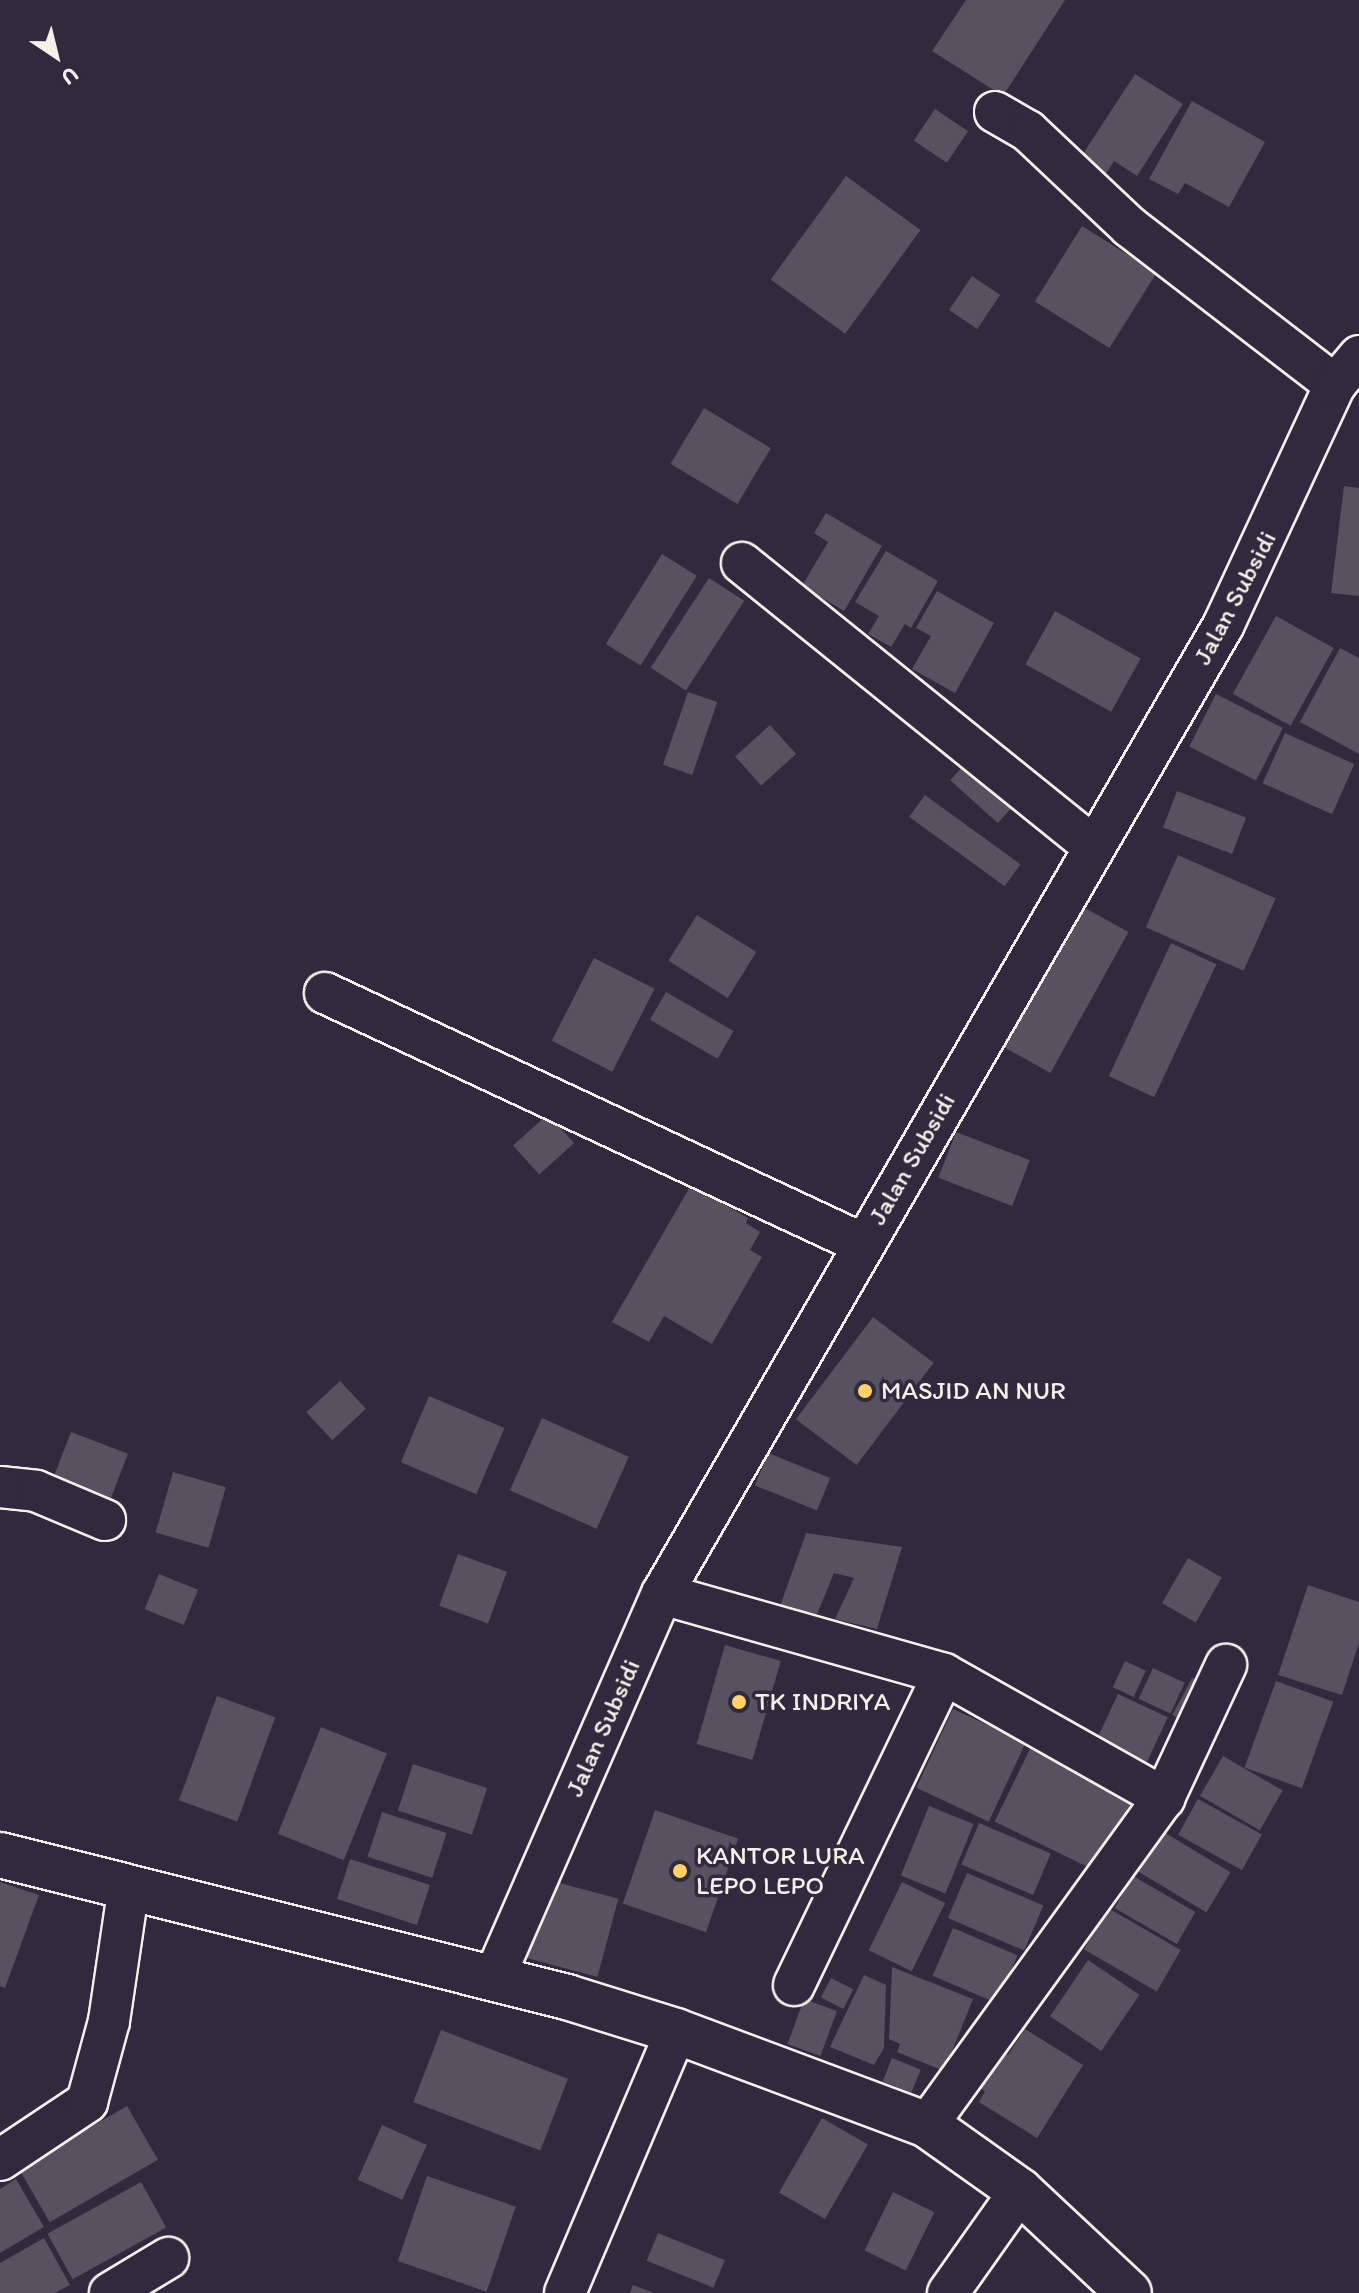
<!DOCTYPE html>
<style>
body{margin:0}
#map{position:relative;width:1359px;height:2293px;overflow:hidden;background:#2f2a3d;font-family:Itim,sans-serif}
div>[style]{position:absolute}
.building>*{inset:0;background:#56525f;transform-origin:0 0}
.roads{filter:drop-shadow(2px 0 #f4f1e8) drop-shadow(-2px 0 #f4f1e8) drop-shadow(0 2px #f4f1e8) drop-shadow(0 -2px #f4f1e8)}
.street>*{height:40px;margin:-20px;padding:0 20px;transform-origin:20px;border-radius:20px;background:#2f2a3d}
.secondary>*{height:44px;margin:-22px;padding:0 22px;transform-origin:22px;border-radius:22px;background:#2f2a3d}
.dots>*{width:22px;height:22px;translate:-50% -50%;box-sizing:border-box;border:4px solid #2f2a3d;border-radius:50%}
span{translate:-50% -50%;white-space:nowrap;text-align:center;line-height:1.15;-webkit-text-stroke:7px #2f2a3d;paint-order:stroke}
.street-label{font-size:26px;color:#f4f1e8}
.poi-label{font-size:26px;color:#f4f1e8}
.left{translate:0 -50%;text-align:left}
.north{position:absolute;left:16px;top:16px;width:80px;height:80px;-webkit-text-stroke:6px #2f2a3d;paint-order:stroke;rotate:145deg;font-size:22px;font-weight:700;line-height:32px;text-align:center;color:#f4f1e8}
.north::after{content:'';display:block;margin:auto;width:28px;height:36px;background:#f4f1e8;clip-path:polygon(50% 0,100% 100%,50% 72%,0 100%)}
</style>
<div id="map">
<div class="building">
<i style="clip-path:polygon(966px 0,1065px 0,1003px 96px,932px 51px)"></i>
<i style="clip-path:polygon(1135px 74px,1183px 104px,1137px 176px,1114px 161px,1104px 177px,1079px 160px)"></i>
<i style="clip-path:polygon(1192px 101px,1265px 142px,1229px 207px,1185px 183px,1178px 194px,1149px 179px)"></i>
<i style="left:935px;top:109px;width:40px;height:38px;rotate:34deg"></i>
<i style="left:846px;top:176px;width:92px;height:128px;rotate:36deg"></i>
<i style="left:1082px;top:226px;width:88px;height:89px;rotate:32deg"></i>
<i style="left:972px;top:276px;width:34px;height:41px;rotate:34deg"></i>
<i style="left:704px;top:408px;width:78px;height:65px;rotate:31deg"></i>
<i style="clip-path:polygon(1344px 486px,1359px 488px,1359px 596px,1331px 593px)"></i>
<i style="clip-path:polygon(826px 513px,882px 546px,844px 611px,802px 586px,828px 542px,814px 533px)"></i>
<i style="clip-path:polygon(886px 551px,938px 581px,911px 628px,905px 624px,891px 647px,868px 634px,879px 616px,855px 602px)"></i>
<i style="left:662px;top:554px;width:41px;height:106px;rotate:32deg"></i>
<i style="left:709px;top:578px;width:42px;height:107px;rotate:33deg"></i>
<i style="clip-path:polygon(937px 591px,994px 623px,955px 693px,912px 669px,931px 636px,916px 628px)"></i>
<i style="left:1055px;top:611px;width:98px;height:61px;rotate:29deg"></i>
<i style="left:1276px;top:616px;width:66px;height:89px;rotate:29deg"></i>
<i style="clip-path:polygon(1340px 648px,1359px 658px,1359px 754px,1300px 722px)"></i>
<i style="left:688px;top:692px;width:31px;height:77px;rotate:19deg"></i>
<i style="left:1216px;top:694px;width:75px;height:59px;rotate:27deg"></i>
<i style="left:770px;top:725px;width:39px;height:47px;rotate:48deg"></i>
<i style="left:1285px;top:733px;width:76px;height:55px;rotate:24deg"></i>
<i style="left:965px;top:764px;width:64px;height:22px;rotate:42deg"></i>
<i style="left:1177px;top:791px;width:74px;height:39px;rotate:21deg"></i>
<i style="left:925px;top:795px;width:118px;height:27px;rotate:36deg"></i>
<i style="left:1178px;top:855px;width:107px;height:79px;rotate:24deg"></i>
<i style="left:1076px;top:903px;width:60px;height:161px;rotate:29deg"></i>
<i style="left:697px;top:915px;width:70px;height:54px;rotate:32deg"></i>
<i style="left:1171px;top:943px;width:50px;height:147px;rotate:25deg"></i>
<i style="left:594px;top:958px;width:68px;height:93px;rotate:27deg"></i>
<i style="left:666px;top:992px;width:78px;height:32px;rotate:30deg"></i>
<i style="left:548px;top:1114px;width:39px;height:47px;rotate:48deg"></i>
<i style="left:956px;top:1132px;width:79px;height:49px;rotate:21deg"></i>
<i style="clip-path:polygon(691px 1185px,748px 1218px,746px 1223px,760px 1232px,750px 1250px,762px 1257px,712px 1344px,664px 1316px,649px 1342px,612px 1322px)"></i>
<i style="left:873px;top:1317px;width:76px;height:128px;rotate:37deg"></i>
<i style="left:340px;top:1381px;width:38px;height:46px;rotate:47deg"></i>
<i style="left:429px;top:1396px;width:82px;height:72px;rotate:23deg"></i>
<i style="left:542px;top:1418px;width:95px;height:79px;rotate:24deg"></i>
<i style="left:71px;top:1432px;width:61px;height:48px;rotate:21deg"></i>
<i style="left:768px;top:1453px;width:67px;height:35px;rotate:22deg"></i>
<i style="left:173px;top:1472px;width:55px;height:63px;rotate:16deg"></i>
<i style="clip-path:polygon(806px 1533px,902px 1547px,877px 1629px,835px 1619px,854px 1578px,834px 1573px,817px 1614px,779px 1609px)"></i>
<i style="left:458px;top:1554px;width:52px;height:55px;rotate:20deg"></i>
<i style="left:1188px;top:1558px;width:39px;height:52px;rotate:30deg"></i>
<i style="left:159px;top:1574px;width:42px;height:38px;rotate:22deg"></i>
<i style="clip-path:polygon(1308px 1585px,1359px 1602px,1359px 1643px,1342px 1695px,1278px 1675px)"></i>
<i style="left:725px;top:1645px;width:58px;height:103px;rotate:16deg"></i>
<i style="left:1125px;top:1661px;width:23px;height:29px;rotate:25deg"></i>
<i style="left:1153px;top:1668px;width:35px;height:34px;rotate:25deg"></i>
<i style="left:1192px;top:1678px;width:19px;height:42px;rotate:28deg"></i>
<i style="left:1276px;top:1681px;width:61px;height:92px;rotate:20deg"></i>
<i style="left:1118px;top:1694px;width:55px;height:55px;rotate:25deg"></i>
<i style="left:217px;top:1696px;width:62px;height:111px;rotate:20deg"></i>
<i style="left:953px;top:1709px;width:80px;height:87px;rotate:25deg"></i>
<i style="left:321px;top:1727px;width:71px;height:115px;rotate:22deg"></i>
<i style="left:1031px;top:1747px;width:114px;height:83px;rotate:26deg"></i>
<i style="left:1223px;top:1756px;width:69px;height:46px;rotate:30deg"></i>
<i style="left:413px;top:1764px;width:78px;height:49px;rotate:18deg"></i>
<i style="left:1198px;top:1799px;width:73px;height:41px;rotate:29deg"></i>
<i style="left:929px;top:1806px;width:48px;height:75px;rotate:22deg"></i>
<i style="left:655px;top:1810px;width:88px;height:99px;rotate:19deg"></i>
<i style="left:382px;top:1812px;width:68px;height:47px;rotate:18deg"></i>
<i style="left:979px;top:1823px;width:78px;height:45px;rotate:23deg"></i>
<i style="left:1162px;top:1831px;width:80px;height:47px;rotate:31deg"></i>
<i style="left:350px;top:1859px;width:84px;height:42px;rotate:18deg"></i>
<i style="left:967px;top:1873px;width:83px;height:49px;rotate:23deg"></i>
<i style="left:1133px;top:1876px;width:72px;height:37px;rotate:30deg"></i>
<i style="left:545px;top:1879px;width:76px;height:81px;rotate:15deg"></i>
<i style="clip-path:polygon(0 1882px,39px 1895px,5px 1988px,0 1986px)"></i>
<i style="left:902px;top:1882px;width:48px;height:76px;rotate:26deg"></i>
<i style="left:1108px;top:1908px;width:84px;height:48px;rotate:30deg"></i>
<i style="left:953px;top:1928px;width:70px;height:52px;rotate:23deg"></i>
<i style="left:1088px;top:1960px;width:62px;height:68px;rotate:34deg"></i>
<i style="clip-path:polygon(892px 1967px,973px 1999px,944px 2071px,897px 2052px,900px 2044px,889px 2039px)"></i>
<i style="clip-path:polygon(864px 1975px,886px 1985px,884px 2048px,874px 2065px,830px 2047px)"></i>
<i style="left:831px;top:1978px;width:25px;height:22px;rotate:27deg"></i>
<i style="left:804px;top:1999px;width:35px;height:48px;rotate:20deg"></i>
<i style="clip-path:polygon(1025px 2029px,1083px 2065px,1037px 2138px,979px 2102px,985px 2091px,966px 2078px,989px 2043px,1008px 2055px)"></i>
<i style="left:441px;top:2030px;width:136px;height:77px;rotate:21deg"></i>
<i style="left:892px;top:2058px;width:31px;height:25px;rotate:22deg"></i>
<i style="left:127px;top:2106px;width:62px;height:125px;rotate:60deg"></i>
<i style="left:822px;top:2118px;width:53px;height:86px;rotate:30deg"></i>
<i style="left:382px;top:2125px;width:49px;height:60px;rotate:24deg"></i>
<i style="left:427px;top:2176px;width:94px;height:90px;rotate:19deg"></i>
<i style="clip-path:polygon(16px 2179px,44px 2227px,0 2253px,0 2189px)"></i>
<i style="left:141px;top:2182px;width:52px;height:107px;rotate:61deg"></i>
<i style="left:893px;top:2192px;width:46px;height:65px;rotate:26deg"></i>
<i style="left:658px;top:2233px;width:72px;height:30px;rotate:22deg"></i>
<i style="clip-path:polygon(44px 2238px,70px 2285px,55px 2293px,0 2293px,0 2263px)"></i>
<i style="clip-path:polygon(633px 2285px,654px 2293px,630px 2293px)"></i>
</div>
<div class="roads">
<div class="street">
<i style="left:995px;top:112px;width:38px;rotate:30deg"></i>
<i style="left:1028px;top:131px;width:140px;rotate:43.3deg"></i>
<i style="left:1130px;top:227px;width:259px;rotate:37.6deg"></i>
<i style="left:742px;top:563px;width:452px;rotate:38.9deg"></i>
<i style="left:325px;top:993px;width:594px;rotate:25.01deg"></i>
<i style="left:0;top:1487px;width:36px;rotate:6deg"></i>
<i style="left:36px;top:1491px;width:75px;rotate:22.8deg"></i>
<i style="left:662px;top:1594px;width:293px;rotate:15.8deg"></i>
<i style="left:944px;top:1674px;width:253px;rotate:29.4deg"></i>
<i style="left:494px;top:1978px;width:419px;rotate:-66.4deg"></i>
<i style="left:662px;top:1594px;width:1119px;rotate:-59.91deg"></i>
<i style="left:1223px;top:626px;width:266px;rotate:-65.1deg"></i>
<i style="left:1335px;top:385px;width:38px;rotate:-50deg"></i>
<i style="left:794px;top:1985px;width:345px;rotate:-64.3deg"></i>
<i style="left:927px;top:2125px;width:404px;rotate:-54.1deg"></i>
<i style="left:1164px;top:1798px;width:147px;rotate:-65deg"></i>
<i style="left:0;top:2160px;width:105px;rotate:-33.7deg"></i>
<i style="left:87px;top:2102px;width:84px;rotate:-74.8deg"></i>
<i style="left:109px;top:2021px;width:136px;rotate:-81.6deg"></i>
<i style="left:110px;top:2293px;width:68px;rotate:-31.1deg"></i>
<i style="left:565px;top:2293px;width:285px;rotate:-67deg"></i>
<i style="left:948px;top:2293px;width:125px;rotate:-54.8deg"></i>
</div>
<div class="secondary">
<i style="left:0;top:1855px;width:585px;rotate:14.06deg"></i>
<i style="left:567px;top:1997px;width:114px;rotate:17.3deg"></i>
<i style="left:676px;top:2031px;width:268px;rotate:20.5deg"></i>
<i style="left:927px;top:2125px;width:114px;rotate:35.4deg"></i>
<i style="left:1020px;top:2191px;width:149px;rotate:43.1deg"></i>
</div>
</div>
<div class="dots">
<i style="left:865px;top:1391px;background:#ffd166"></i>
<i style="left:739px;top:1702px;background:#ffd166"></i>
<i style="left:680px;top:1871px;background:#ffd166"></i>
</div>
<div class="street-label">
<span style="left:1235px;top:598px;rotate:-62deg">Jalan Subsidi</span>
<span style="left:912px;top:1159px;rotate:-60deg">Jalan Subsidi</span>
<span style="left:603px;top:1728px;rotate:-66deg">Jalan Subsidi</span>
</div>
<div class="poi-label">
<span class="left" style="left:881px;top:1391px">MASJID AN NUR</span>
<span class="left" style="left:755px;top:1702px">TK INDRIYA</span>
<span class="left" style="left:696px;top:1871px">KANTOR LURA<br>LEPO LEPO</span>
</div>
<div class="north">U</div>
</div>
